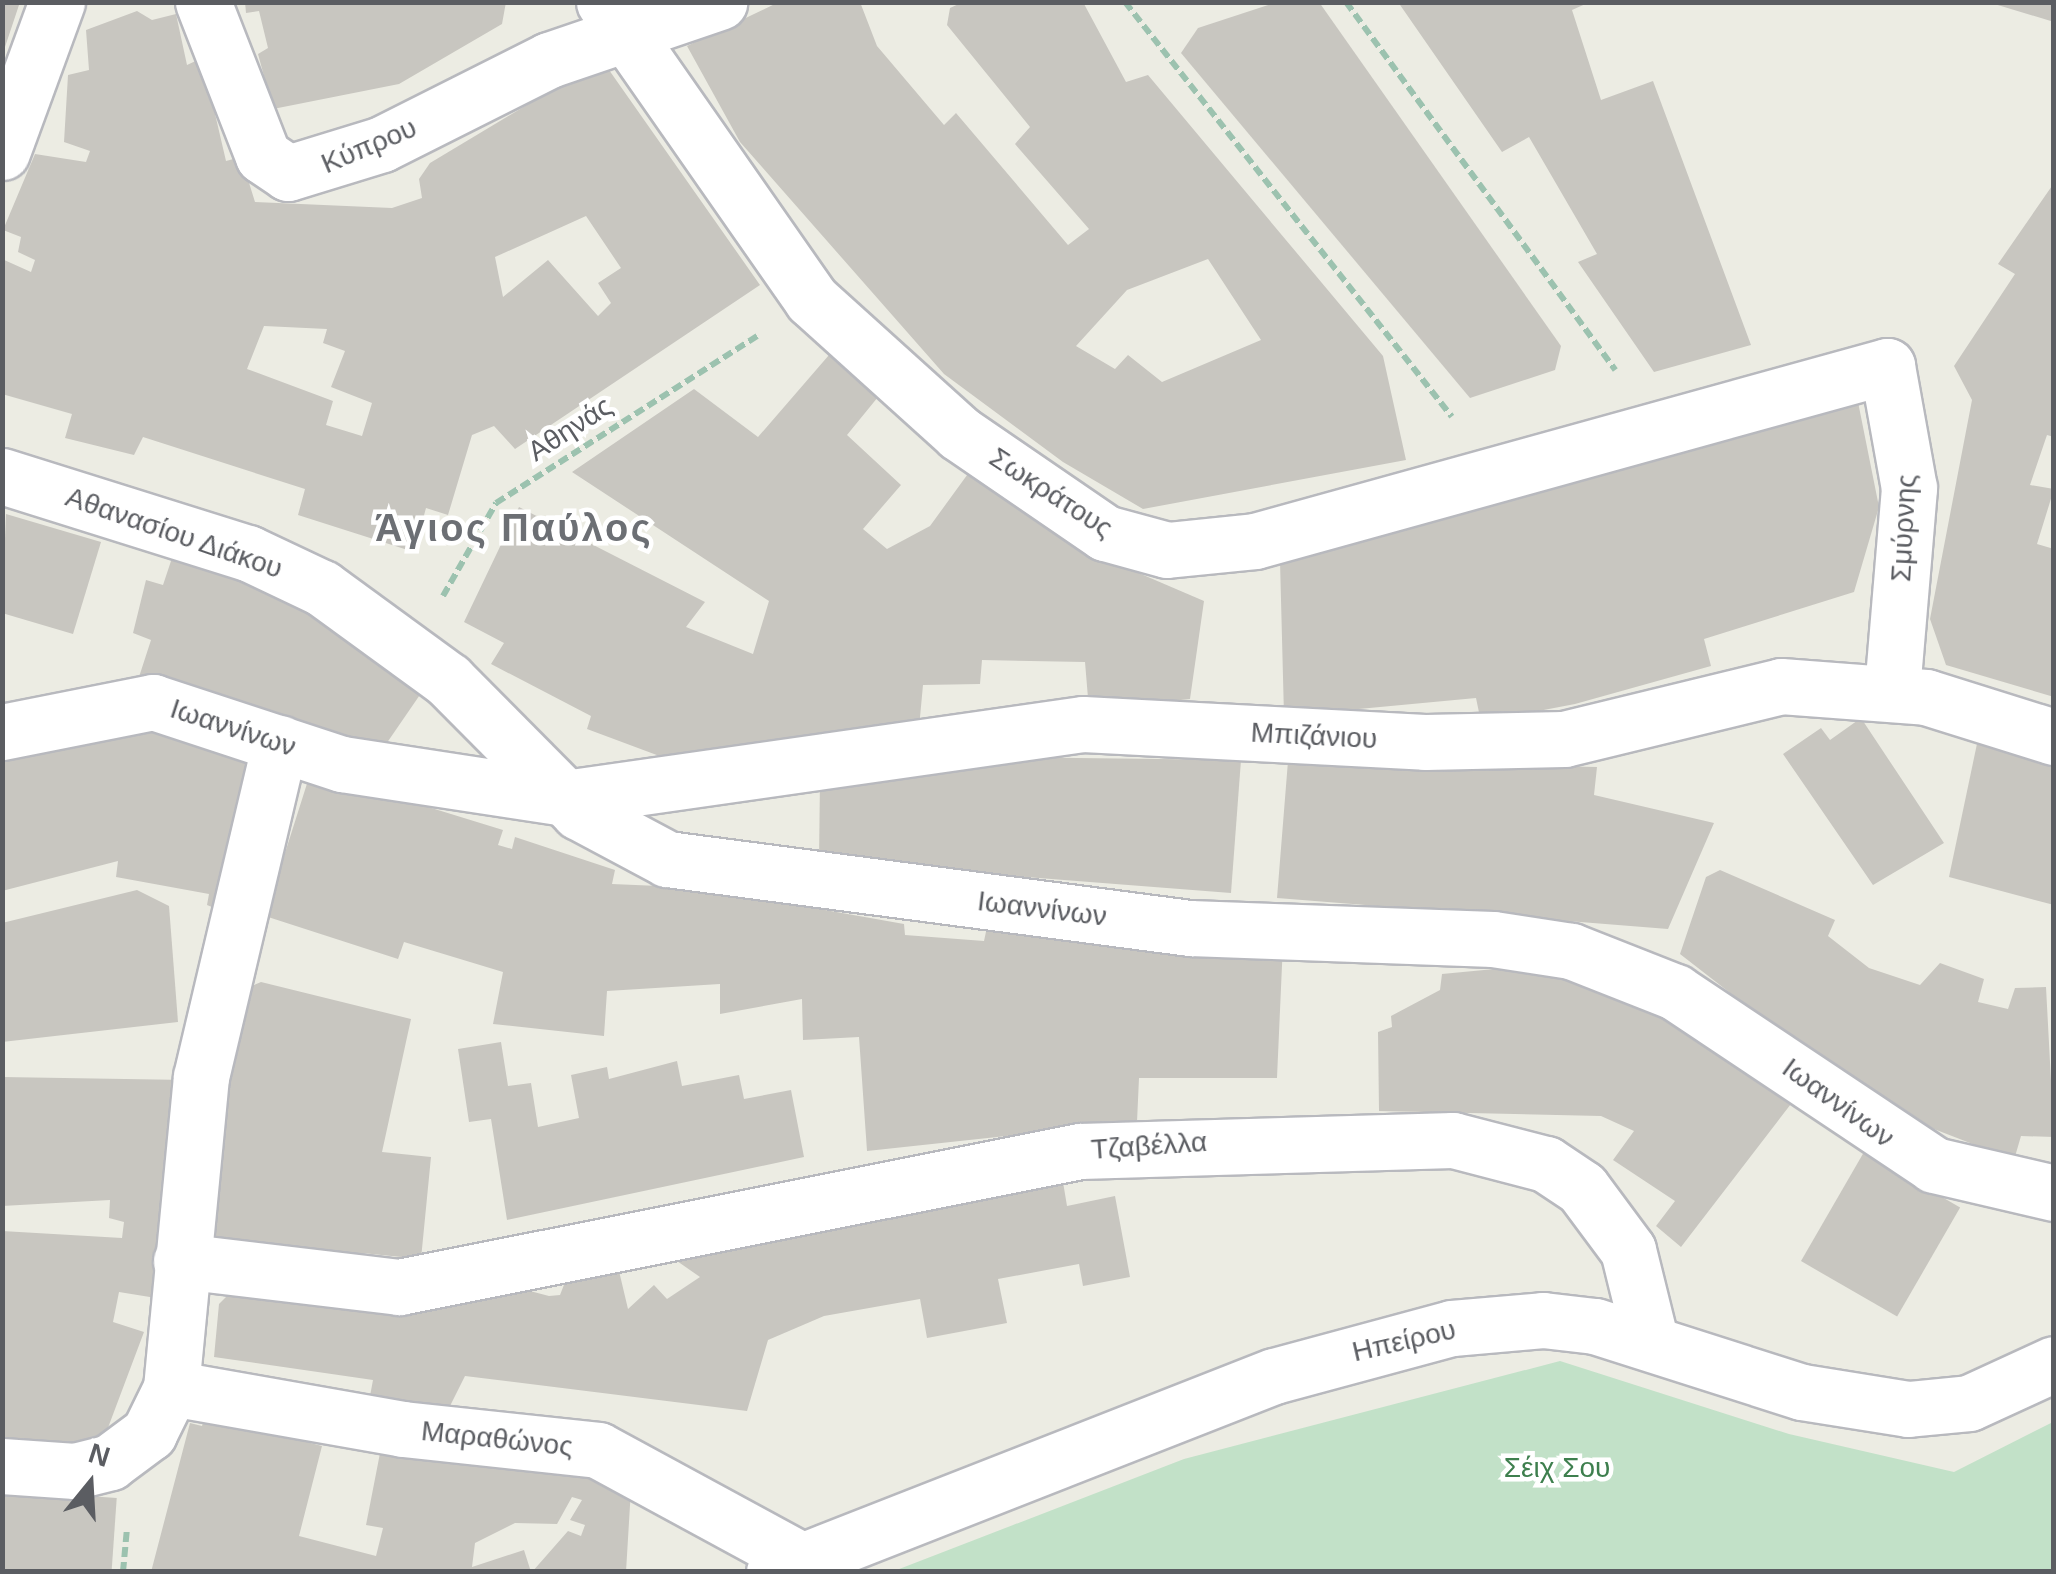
<!DOCTYPE html>
<meta charset="utf-8">
<style>
body{margin:0}
#map{position:relative;width:2056px;height:1574px;overflow:hidden;background:#ecece3;font-family:Arial,sans-serif}
div>[style]{position:absolute}
.green>*{inset:0;background:#c2e1c8}
.building>*{inset:0;background:#c8c6c0;transform-origin:0 0}
.path>*{height:6px;margin-top:-3px;transform-origin:0;background:repeating-linear-gradient(90deg,#9cc2af 0 10px,transparent 0 15px)}
.roads{filter:drop-shadow(2px 0 #b8b9be) drop-shadow(-2px 0 #b8b9be) drop-shadow(0 2px #b8b9be) drop-shadow(0 -2px #b8b9be)}
.minor>*{height:55px;margin:-27.5px;padding:0 27.5px;transform-origin:27.5px;border-radius:27.5px;background:#fff}
span{translate:-50% -50%;white-space:nowrap;text-align:center;line-height:1.15;-webkit-text-stroke:9px #fff;paint-order:stroke}
.street-label{font-size:28px;color:#5b5d62}
.park-label{font-size:28px;color:#3e7f4e}
.district-label{font-size:38px;color:#6c6f74;font-weight:700;letter-spacing:2.5px}
.frame{position:absolute;inset:0;border:5px solid #5b5d62;pointer-events:none}
.north{position:absolute;left:40px;top:1434px;width:100px;height:100px;-webkit-text-stroke:8px #fff;paint-order:stroke;rotate:18deg;font-size:28px;font-weight:700;line-height:40px;text-align:center;color:#5b5d62}
.north::after{content:'';display:block;margin:auto;width:35px;height:45px;background:#5b5d62;clip-path:polygon(50% 0,100% 100%,50% 72%,0 100%)}
</style>
<div id="map">
<div class="green">
<i style="clip-path:polygon(1560px 1361px,1789px 1434px,1954px 1472px,2053px 1422px,2053px 1571px,894px 1571px,1184px 1459px)"></i>
</div>
<div class="building">
<i style="clip-path:polygon(2px 2px,20px 2px,3px 53px,2px 52px)"></i>
<i style="clip-path:polygon(245px 2px,506px 2px,502px 24px,399px 84px,273px 109px,258px 54px,268px 48px,259px 11px,246px 13px)"></i>
<i style="clip-path:polygon(evenodd,779px 2px,860px 2px,877px 46px,944px 125px,956px 113px,1068px 245px,1089px 229px,1015px 144px,1030px 127px,947px 25px,950px 8px,963px 2px,1083px 2px,1126px 82px,1148px 75px,1383px 356px,1406px 460px,1143px 509px,1063px 462px,944px 374px,740px 142px,687px 46px,779px 2px,1208px 259px,1261px 340px,1162px 382px,1128px 355px,1115px 369px,1076px 346px,1127px 290px,1208px 259px)"></i>
<i style="clip-path:polygon(1277px 2px,1319px 2px,1561px 346px,1555px 370px,1470px 398px,1181px 53px,1198px 28px)"></i>
<i style="clip-path:polygon(1398px 2px,1590px 2px,1572px 10px,1601px 100px,1653px 81px,1751px 345px,1654px 372px,1578px 262px,1597px 254px,1529px 137px,1502px 152px)"></i>
<i style="clip-path:polygon(1991px 2px,2054px 2px,2054px 22px,1991px 3px)"></i>
<i style="clip-path:polygon(evenodd,137px 11px,152px 20px,176px 14px,187px 65px,202px 58px,226px 161px,241px 157px,255px 202px,392px 208px,422px 198px,419px 179px,430px 163px,602px 60px,760px 285px,515px 449px,494px 426px,472px 435px,448px 515px,426px 508px,414px 552px,298px 515px,305px 489px,143px 437px,134px 455px,65px 438px,72px 414px,2px 394px,2px 259px,31px 272px,35px 260px,18px 252px,21px 237px,3px 230px,35px 154px,86px 162px,90px 151px,64px 142px,68px 75px,89px 70px,86px 30px,137px 11px,586px 216px,621px 268px,598px 283px,611px 303px,598px 316px,548px 260px,503px 297px,495px 257px,586px 216px,137px 11px,264px 326px,327px 329px,323px 343px,345px 351px,331px 387px,372px 403px,362px 436px,326px 425px,333px 401px,247px 369px,264px 326px)"></i>
<i style="clip-path:polygon(2054px 183px,2054px 437px,2047px 435px,2030px 485px,2054px 489px,2037px 544px,2054px 549px,2054px 697px,1946px 665px,1930px 619px,1972px 400px,1954px 366px,2015px 274px,1998px 264px)"></i>
<i style="clip-path:polygon(829px 355px,878px 397px,847px 435px,901px 485px,863px 529px,887px 549px,930px 526px,970px 471px,1099px 556px,1204px 601px,1190px 699px,1089px 710px,1085px 662px,982px 660px,980px 684px,923px 685px,919px 728px,828px 732px,825px 751px,705px 773px,587px 729px,591px 716px,491px 664px,504px 643px,464px 622px,519px 507px,705px 602px,686px 627px,753px 654px,769px 601px,572px 472px,694px 389px,758px 437px)"></i>
<i style="clip-path:polygon(1857px 397px,1879px 507px,1854px 592px,1704px 639px,1711px 666px,1575px 704px,1481px 722px,1476px 698px,1284px 716px,1280px 561px)"></i>
<i style="clip-path:polygon(6px 514px,101px 542px,73px 634px,2px 613px)"></i>
<i style="clip-path:polygon(189px 556px,260px 581px,426px 686px,382px 750px,139px 677px,151px 640px,133px 633px,146px 580px,163px 585px,171px 561px)"></i>
<i style="clip-path:polygon(165px 711px,273px 748px,232px 915px,207px 905px,209px 894px,116px 877px,118px 861px,2px 891px,2px 747px)"></i>
<i style="clip-path:polygon(1861px 718px,1944px 843px,1873px 885px,1783px 754px,1821px 728px,1830px 740px)"></i>
<i style="clip-path:polygon(1978px 739px,2054px 760px,2054px 905px,1949px 877px)"></i>
<i style="clip-path:polygon(996px 757px,1241px 760px,1231px 893px,819px 861px,820px 780px)"></i>
<i style="clip-path:polygon(1288px 761px,1597px 767px,1594px 795px,1714px 823px,1668px 929px,1277px 898px)"></i>
<i style="clip-path:polygon(311px 771px,503px 830px,498px 845px,512px 849px,515px 837px,615px 870px,612px 884px,796px 892px,797px 905px,904px 924px,905px 935px,984px 941px,987px 927px,1283px 943px,1277px 1078px,1139px 1078px,1137px 1122px,867px 1151px,859px 1037px,803px 1040px,802px 999px,720px 1014px,720px 984px,607px 991px,604px 1036px,493px 1024px,503px 972px,404px 942px,398px 959px,265px 916px)"></i>
<i style="clip-path:polygon(1720px 870px,1835px 920px,1828px 936px,1869px 968px,1920px 985px,1940px 963px,1984px 979px,1978px 1002px,2008px 1009px,2015px 988px,2046px 987px,2054px 1137px,2021px 1136px,2014px 1160px,1877px 1107px,1680px 954px,1706px 877px)"></i>
<i style="clip-path:polygon(137px 890px,169px 906px,178px 1022px,2px 1042px,2px 923px)"></i>
<i style="clip-path:polygon(1526px 966px,1596px 974px,1794px 1100px,1681px 1247px,1656px 1226px,1675px 1201px,1613px 1160px,1634px 1131px,1601px 1116px,1379px 1111px,1378px 1032px,1392px 1027px,1391px 1016px,1440px 990px,1442px 974px)"></i>
<i style="clip-path:polygon(261px 982px,411px 1019px,382px 1152px,431px 1157px,421px 1259px,362px 1253px,359px 1269px,200px 1253px,240px 991px)"></i>
<i style="clip-path:polygon(501px 1042px,508px 1086px,531px 1083px,538px 1127px,579px 1118px,571px 1075px,607px 1067px,609px 1079px,677px 1061px,682px 1086px,739px 1075px,744px 1099px,791px 1090px,804px 1157px,507px 1220px,491px 1119px,469px 1122px,458px 1049px)"></i>
<i style="clip-path:polygon(2px 1077px,187px 1080px,156px 1298px,119px 1292px,113px 1322px,144px 1332px,100px 1449px,2px 1439px,2px 1231px,122px 1238px,124px 1222px,109px 1218px,110px 1200px,2px 1206px)"></i>
<i style="left:1864px;top:1152px;width:111px;height:126px;rotate:30deg"></i>
<i style="clip-path:polygon(1063px 1182px,1067px 1206px,1115px 1196px,1130px 1277px,1083px 1286px,1079px 1264px,998px 1279px,1007px 1323px,927px 1338px,920px 1299px,824px 1316px,768px 1340px,747px 1411px,465px 1376px,449px 1408px,370px 1396px,373px 1380px,214px 1357px,219px 1304px,247px 1276px,476px 1277px,549px 1296px,560px 1295px,567px 1277px,619px 1271px,628px 1309px,654px 1285px,667px 1299px,700px 1277px,677px 1261px,681px 1245px)"></i>
<i style="clip-path:polygon(205px 1415px,322px 1446px,299px 1536px,376px 1556px,383px 1528px,366px 1525px,381px 1448px,632px 1472px,626px 1572px,532px 1572px,568px 1531px,581px 1536px,585px 1525px,570px 1520px,582px 1500px,572px 1497px,557px 1524px,515px 1523px,475px 1543px,472px 1567px,524px 1550px,531px 1572px,151px 1572px,190px 1423px,202px 1426px)"></i>
<i style="left:2px;top:1490px;width:115px;height:82px;rotate:4deg"></i>
</div>
<div class="path">
<i style="left:1125px;top:2px;width:528px;rotate:51.76deg"></i>
<i style="left:1346px;top:2px;width:456px;rotate:53.8deg"></i>
<i style="left:443px;top:596px;width:107px;rotate:-60.3deg"></i>
<i style="left:496px;top:503px;width:310px;rotate:-32.6deg"></i>
<i style="left:123px;top:1572px;width:44px;rotate:-84.8deg"></i>
</div>
<div class="roads">
<div class="minor">
<i style="left:203px;top:2px;width:165px;rotate:68.7deg"></i>
<i style="left:263px;top:156px;width:30px;rotate:34deg"></i>
<i style="left:288px;top:173px;width:98px;rotate:-17.1deg"></i>
<i style="left:382px;top:144px;width:187px;rotate:-26.7deg"></i>
<i style="left:549px;top:60px;width:180px;rotate:-18.8deg"></i>
<i style="left:604px;top:2px;width:363px;rotate:55.1deg"></i>
<i style="left:812px;top:300px;width:198px;rotate:42.1deg"></i>
<i style="left:959px;top:433px;width:177px;rotate:34.4deg"></i>
<i style="left:1105px;top:533px;width:64px;rotate:15.3deg"></i>
<i style="left:1167px;top:550px;width:88px;rotate:-5.8deg"></i>
<i style="left:1255px;top:541px;width:656px;rotate:-15.48deg"></i>
<i style="left:1887px;top:366px;width:124px;rotate:79.8deg"></i>
<i style="left:1909px;top:488px;width:204px;rotate:94.8deg"></i>
<i style="left:2px;top:152px;width:160px;rotate:-69.9deg"></i>
<i style="left:2px;top:476px;width:258px;rotate:17.4deg"></i>
<i style="left:248px;top:553px;width:82px;rotate:25.3deg"></i>
<i style="left:322px;top:588px;width:156px;rotate:36.1deg"></i>
<i style="left:448px;top:680px;width:186px;rotate:45.2deg"></i>
<i style="left:579px;top:812px;width:100px;rotate:28.1deg"></i>
<i style="left:667px;top:859px;width:528px;rotate:7.52deg"></i>
<i style="left:1190px;top:928px;width:303px;rotate:2.1deg"></i>
<i style="left:1493px;top:939px;width:79px;rotate:8.7deg"></i>
<i style="left:1571px;top:951px;width:112px;rotate:21.5deg"></i>
<i style="left:1675px;top:992px;width:311px;rotate:33.7deg"></i>
<i style="left:1934px;top:1165px;width:123px;rotate:13.1deg"></i>
<i style="left:2px;top:732px;width:154px;rotate:-11.2deg"></i>
<i style="left:153px;top:702px;width:199px;rotate:18.2deg"></i>
<i style="left:342px;top:764px;width:226px;rotate:8.7deg"></i>
<i style="left:565px;top:798px;width:523px;rotate:-8.13deg"></i>
<i style="left:1083px;top:724px;width:342px;rotate:3deg"></i>
<i style="left:1425px;top:742px;width:139px;rotate:-1.2deg"></i>
<i style="left:1564px;top:739px;width:223px;rotate:-13.7deg"></i>
<i style="left:1781px;top:686px;width:145px;rotate:4.3deg"></i>
<i style="left:1926px;top:697px;width:134px;rotate:17.4deg"></i>
<i style="left:181px;top:1261px;width:220px;rotate:6.8deg"></i>
<i style="left:399px;top:1287px;width:694px;rotate:-11.29deg"></i>
<i style="left:1080px;top:1151px;width:373px;rotate:-1.7deg"></i>
<i style="left:1453px;top:1140px;width:96px;rotate:14.5deg"></i>
<i style="left:1546px;top:1164px;width:43px;rotate:33.7deg"></i>
<i style="left:1582px;top:1188px;width:77px;rotate:53.4deg"></i>
<i style="left:1628px;top:1250px;width:92px;rotate:76.1deg"></i>
<i style="left:171px;top:1388px;width:236px;rotate:10deg"></i>
<i style="left:403px;top:1429px;width:196px;rotate:6.1deg"></i>
<i style="left:598px;top:1450px;width:229px;rotate:28.5deg"></i>
<i style="left:2px;top:1466px;width:73px;rotate:3.9deg"></i>
<i style="left:75px;top:1471px;width:36px;rotate:-14deg"></i>
<i style="left:110px;top:1462px;width:49px;rotate:-36.6deg"></i>
<i style="left:149px;top:1433px;width:50px;rotate:-63.9deg"></i>
<i style="left:171px;top:1388px;width:312px;rotate:-84.5deg"></i>
<i style="left:201px;top:1077px;width:343px;rotate:-76.7deg"></i>
<i style="left:774px;top:1572px;width:537px;rotate:-21.41deg"></i>
<i style="left:1274px;top:1376px;width:184px;rotate:-15.1deg"></i>
<i style="left:1452px;top:1328px;width:91px;rotate:-5deg"></i>
<i style="left:1543px;top:1320px;width:52px;rotate:6.6deg"></i>
<i style="left:1595px;top:1326px;width:217px;rotate:17.7deg"></i>
<i style="left:1802px;top:1392px;width:107px;rotate:9.1deg"></i>
<i style="left:1908px;top:1409px;width:61px;rotate:-5.6deg"></i>
<i style="left:1969px;top:1403px;width:94px;rotate:-24.6deg"></i>
</div>
</div>
<div class="street-label">
<span style="left:369px;top:146px;rotate:-23deg">Κύπρου</span>
<span style="left:570px;top:429px;rotate:-33deg">Αθηνάς</span>
<span style="left:1051px;top:493px;rotate:33deg">Σωκράτους</span>
<span style="left:1904px;top:528px;rotate:-87deg">Σμύρνης</span>
<span style="left:174px;top:533px;rotate:19deg">Αθανασίου Διάκου</span>
<span style="left:233px;top:728px;rotate:18deg">Ιωαννίνων</span>
<span style="left:1314px;top:736px;rotate:3deg">Μπιζάνιου</span>
<span style="left:1042px;top:909px;rotate:7deg">Ιωαννίνων</span>
<span style="left:1838px;top:1103px;rotate:36deg">Ιωαννίνων</span>
<span style="left:1149px;top:1146px;rotate:-4deg">Τζαβέλλα</span>
<span style="left:1404px;top:1341px;rotate:-13deg">Ηπείρου</span>
<span style="left:497px;top:1439px;rotate:6deg">Μαραθώνος</span>
</div>
<div class="park-label">
<span style="left:1557px;top:1468px">Σέιχ Σου</span>
</div>
<div class="district-label">
<span style="left:514px;top:529px">Άγιος Παύλος</span>
</div>
<div class="frame"></div>
<div class="north">N</div>
</div>
